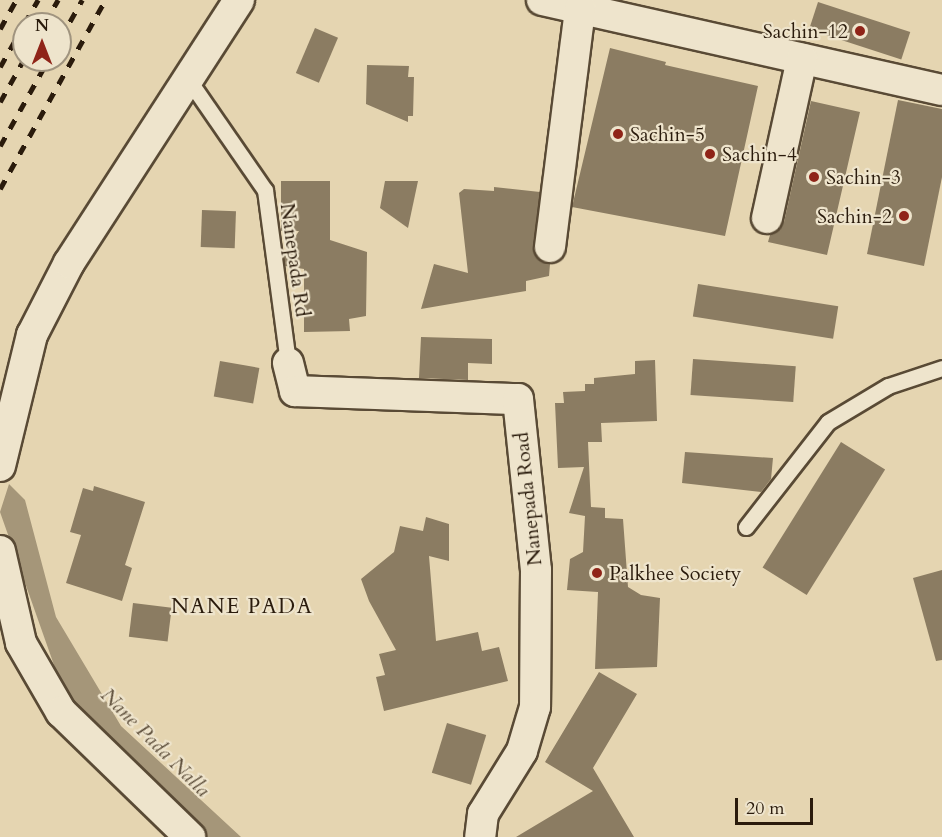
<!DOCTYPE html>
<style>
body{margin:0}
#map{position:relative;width:942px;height:837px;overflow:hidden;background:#e5d5b1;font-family:Cardo,serif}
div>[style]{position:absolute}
.water>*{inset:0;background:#a59679}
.building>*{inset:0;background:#8b7c62;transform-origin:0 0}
.roads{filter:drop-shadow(2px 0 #594a35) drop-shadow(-2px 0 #594a35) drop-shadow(0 2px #594a35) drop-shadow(0 -2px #594a35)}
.service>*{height:15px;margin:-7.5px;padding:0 7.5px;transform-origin:7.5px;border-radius:7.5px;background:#eee4cc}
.minor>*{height:30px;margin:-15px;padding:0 15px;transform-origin:15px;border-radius:15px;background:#eee4cc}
.rail>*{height:4.5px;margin-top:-2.25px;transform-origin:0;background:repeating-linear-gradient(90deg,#2a1b0c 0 10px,transparent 0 20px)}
.dots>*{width:16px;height:16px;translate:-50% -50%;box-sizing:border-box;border:3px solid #eee4cc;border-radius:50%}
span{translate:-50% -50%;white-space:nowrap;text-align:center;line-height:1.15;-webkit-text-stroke:4.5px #eee4cc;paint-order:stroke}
.poi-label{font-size:20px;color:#2a1b0c}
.right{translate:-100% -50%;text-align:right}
.left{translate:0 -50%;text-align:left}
.street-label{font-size:20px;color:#2a1b0c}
.neighbourhood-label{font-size:21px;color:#2a1b0c;letter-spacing:1.5px}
.water-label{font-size:21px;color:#5b4c38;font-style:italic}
.north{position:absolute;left:12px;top:12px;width:60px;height:60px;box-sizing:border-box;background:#eee4cc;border:2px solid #a0947f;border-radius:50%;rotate:0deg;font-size:16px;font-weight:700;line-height:24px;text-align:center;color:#2a1b0c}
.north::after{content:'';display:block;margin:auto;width:21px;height:27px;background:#8f2418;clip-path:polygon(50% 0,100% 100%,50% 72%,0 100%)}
.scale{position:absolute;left:735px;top:798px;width:78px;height:27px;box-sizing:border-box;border:3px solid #2a1b0c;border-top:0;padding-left:8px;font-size:18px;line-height:21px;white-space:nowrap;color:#2a1b0c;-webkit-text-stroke:4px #eee4cc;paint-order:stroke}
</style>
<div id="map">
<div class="water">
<i style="clip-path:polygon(9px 484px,25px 500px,56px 617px,121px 726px,241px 837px,205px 837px,66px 699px,0 512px)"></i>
</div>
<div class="building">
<i style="left:818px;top:2px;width:97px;height:29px;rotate:18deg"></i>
<i style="left:315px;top:28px;width:25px;height:49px;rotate:23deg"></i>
<i style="clip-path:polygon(610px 48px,666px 62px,665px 65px,758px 86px,725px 236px,572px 207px)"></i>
<i style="clip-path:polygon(367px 65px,409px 66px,408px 77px,414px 77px,413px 116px,408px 116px,408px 122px,366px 104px)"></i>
<i style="clip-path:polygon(898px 100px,942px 109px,942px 177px,924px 266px,867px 254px)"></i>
<i style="clip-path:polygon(811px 101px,860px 112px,827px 255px,768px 242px,770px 235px,779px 230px,784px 222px)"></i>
<i style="clip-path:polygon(281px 181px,330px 181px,330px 240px,367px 252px,366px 316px,349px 319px,350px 331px,304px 332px,304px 269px,285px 266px,283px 255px,299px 231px,281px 231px)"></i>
<i style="clip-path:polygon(385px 181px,418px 181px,408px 228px,380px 208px)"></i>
<i style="clip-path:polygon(494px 187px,540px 192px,533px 245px,539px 260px,550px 264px,549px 276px,526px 281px,526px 291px,421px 309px,434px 264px,468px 273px,459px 193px,464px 189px,494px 191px)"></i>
<i style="left:202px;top:210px;width:34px;height:37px;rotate:2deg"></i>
<i style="left:698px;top:284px;width:142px;height:33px;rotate:9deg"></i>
<i style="clip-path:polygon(421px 337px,492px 339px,492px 364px,468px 363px,468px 380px,419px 378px)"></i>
<i style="left:693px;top:359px;width:103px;height:36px;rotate:4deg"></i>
<i style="clip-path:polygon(655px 360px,657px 421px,601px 423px,602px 442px,588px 442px,591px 507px,605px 508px,605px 518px,623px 519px,628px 587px,641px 595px,660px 598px,657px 667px,595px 669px,598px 592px,567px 590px,570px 559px,583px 552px,585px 516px,569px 513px,584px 467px,558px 468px,555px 403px,564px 403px,563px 392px,585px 391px,585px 384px,594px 384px,594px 378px,635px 374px,635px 361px)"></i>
<i style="left:220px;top:361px;width:40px;height:36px;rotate:10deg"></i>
<i style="left:841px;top:442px;width:52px;height:148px;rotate:32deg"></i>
<i style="clip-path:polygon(685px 452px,773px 458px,771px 479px,761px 492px,682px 483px)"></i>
<i style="clip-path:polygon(94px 486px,145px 502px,125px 565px,132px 568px,122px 601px,66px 583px,81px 535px,70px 532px,83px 488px,93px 491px)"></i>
<i style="clip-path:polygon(426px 517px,449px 524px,449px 561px,429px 556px,436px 641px,478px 632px,482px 651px,499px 647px,508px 681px,384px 711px,376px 677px,385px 675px,379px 654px,396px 650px,369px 601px,361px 579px,394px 552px,400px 526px,423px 531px)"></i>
<i style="clip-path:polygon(942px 570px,942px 660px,936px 661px,913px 578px)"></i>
<i style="left:133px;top:603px;width:39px;height:34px;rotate:7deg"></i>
<i style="clip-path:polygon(599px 672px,637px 694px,593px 768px,634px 837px,516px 837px,593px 791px,545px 762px)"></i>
<i style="left:447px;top:723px;width:41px;height:52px;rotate:17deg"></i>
</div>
<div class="roads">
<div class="service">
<i style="left:188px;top:79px;width:135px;rotate:55.3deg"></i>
<i style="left:265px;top:190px;width:175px;rotate:82.4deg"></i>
<i style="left:746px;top:527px;width:133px;rotate:-52deg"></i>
<i style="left:828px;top:422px;width:70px;rotate:-31deg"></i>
<i style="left:888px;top:386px;width:57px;rotate:-18.4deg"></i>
</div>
<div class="minor">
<i style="left:542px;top:0;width:410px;rotate:12.7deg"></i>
<i style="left:767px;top:218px;width:163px;rotate:-77.6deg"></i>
<i style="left:550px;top:247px;width:241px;rotate:-82.8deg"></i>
<i style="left:288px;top:363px;width:29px;rotate:76deg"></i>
<i style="left:295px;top:391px;width:223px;rotate:2.1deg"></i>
<i style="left:518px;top:399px;width:172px;rotate:84deg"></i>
<i style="left:536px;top:570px;width:137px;rotate:90.4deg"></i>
<i style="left:535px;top:707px;width:46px;rotate:106.5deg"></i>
<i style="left:522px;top:751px;width:74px;rotate:121.8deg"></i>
<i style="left:483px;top:814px;width:23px;rotate:97deg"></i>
<i style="left:0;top:466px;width:135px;rotate:-76.3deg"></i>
<i style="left:32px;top:335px;width:81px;rotate:-62.8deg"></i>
<i style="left:69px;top:263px;width:313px;rotate:-57.1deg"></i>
<i style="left:0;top:551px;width:94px;rotate:77.1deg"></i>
<i style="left:21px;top:643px;width:80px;rotate:59.9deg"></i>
<i style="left:61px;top:712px;width:180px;rotate:44.1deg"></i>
</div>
</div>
<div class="rail">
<i style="left:24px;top:24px;width:28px;rotate:-60deg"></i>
<i style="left:44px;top:24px;width:28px;rotate:-60deg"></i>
<i style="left:0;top:29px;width:33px;rotate:-61deg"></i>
<i style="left:60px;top:39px;width:45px;rotate:-60.6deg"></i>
<i style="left:0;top:67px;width:49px;rotate:-60.8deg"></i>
<i style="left:0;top:102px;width:49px;rotate:-60.8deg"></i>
<i style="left:0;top:146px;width:98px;rotate:-60.8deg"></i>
<i style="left:0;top:189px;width:216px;rotate:-60.9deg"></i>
</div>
<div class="dots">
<i style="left:860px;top:31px;background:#8f2418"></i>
<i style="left:618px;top:134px;background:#8f2418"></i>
<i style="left:710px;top:154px;background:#8f2418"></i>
<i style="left:814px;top:177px;background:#8f2418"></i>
<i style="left:904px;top:216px;background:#8f2418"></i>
<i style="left:597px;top:573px;background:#8f2418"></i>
</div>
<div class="poi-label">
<span class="right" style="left:848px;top:31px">Sachin-12</span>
<span class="left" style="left:630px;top:134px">Sachin-5</span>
<span class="left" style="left:722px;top:154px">Sachin-4</span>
<span class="left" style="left:826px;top:177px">Sachin-3</span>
<span class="right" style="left:892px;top:216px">Sachin-2</span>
<span class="left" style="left:609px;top:573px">Palkhee Society</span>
</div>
<div class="street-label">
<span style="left:295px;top:260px;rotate:82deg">Nanepada Rd</span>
<span style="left:528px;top:499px;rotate:-96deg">Nanepada Road</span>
</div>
<div class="neighbourhood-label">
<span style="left:242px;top:607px">NANE PADA</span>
</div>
<div class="water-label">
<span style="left:155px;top:743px;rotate:45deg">Nane Pada Nalla</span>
</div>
<div class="north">N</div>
<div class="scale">20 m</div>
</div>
